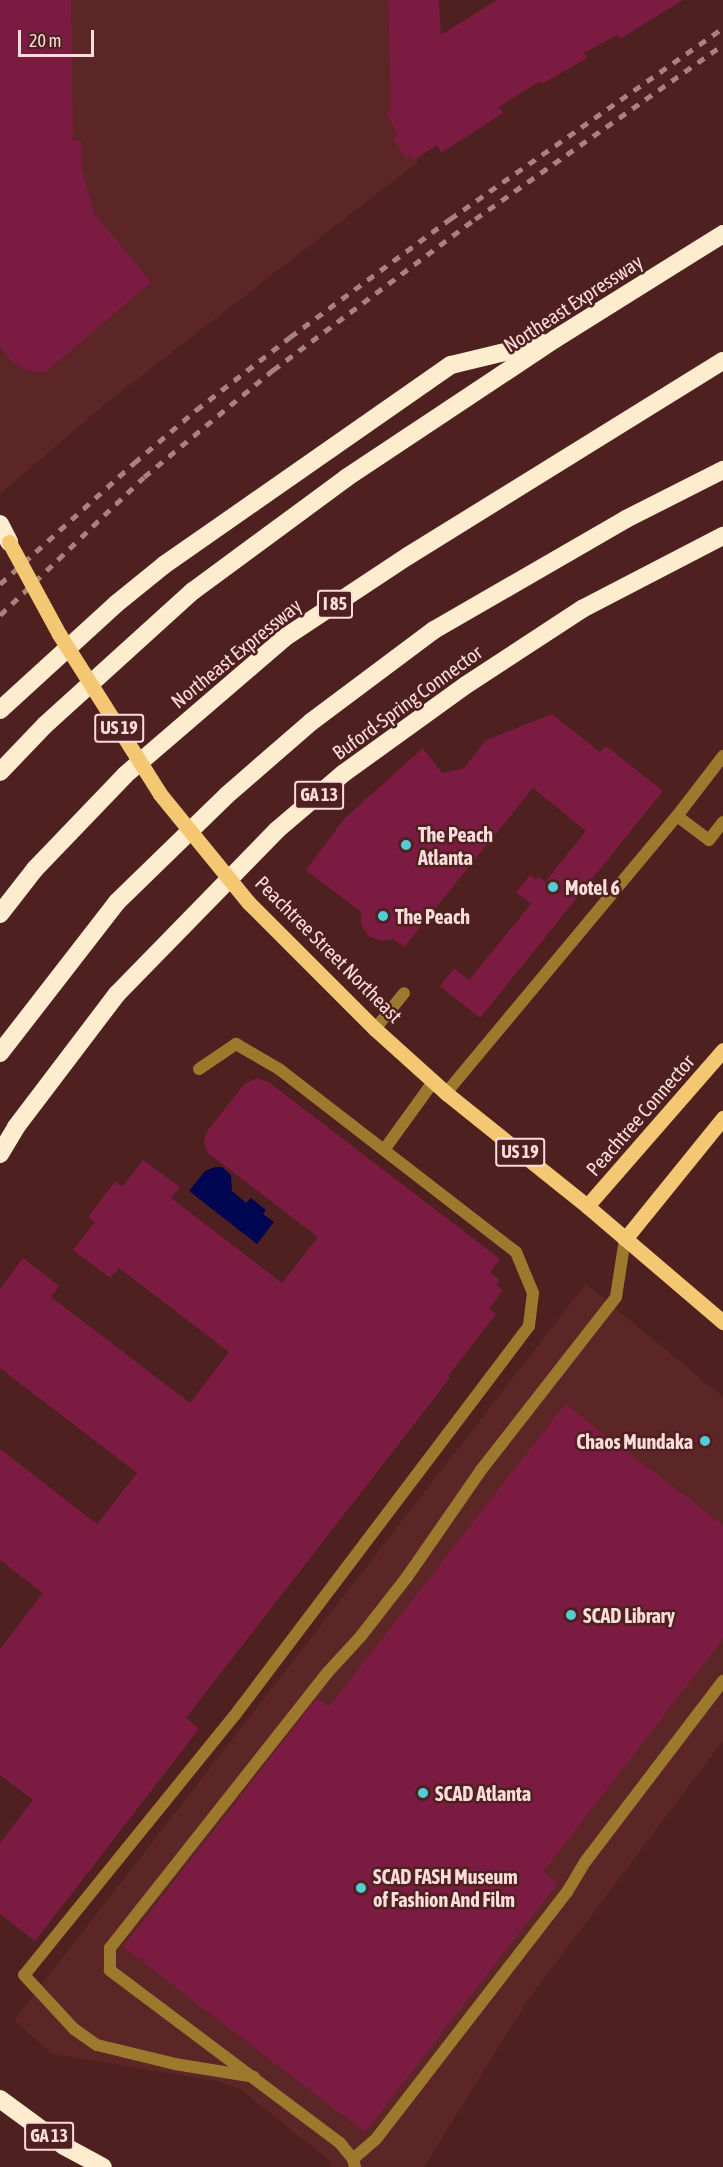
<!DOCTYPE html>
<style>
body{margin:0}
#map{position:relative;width:723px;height:2167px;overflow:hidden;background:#4e2020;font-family:"Asap Condensed",sans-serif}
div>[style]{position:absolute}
.built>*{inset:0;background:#5c2626}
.water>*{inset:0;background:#000652}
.building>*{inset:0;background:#7c1b41}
.lane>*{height:12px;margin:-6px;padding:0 6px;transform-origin:6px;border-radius:6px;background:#9d792e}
.primary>*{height:15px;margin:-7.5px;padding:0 7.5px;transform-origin:7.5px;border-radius:7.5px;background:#f4c872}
.highway>*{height:18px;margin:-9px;padding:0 9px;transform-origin:9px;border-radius:9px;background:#fdeccd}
.rail>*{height:4.5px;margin-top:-2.25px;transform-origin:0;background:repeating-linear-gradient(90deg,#a88281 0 8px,transparent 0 16px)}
.primary-bridge>*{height:15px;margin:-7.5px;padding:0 7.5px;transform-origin:7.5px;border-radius:7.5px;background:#f4c872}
.dots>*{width:16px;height:16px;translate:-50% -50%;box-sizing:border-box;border:3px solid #4e2020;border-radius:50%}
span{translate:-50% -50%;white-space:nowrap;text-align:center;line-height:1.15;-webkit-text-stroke:5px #4e2020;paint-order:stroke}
.shield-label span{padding:2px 4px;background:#4e2020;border:2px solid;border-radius:4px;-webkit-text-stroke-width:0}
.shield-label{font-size:18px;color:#fcdddb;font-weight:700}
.street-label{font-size:20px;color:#fcdddb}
.poi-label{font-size:20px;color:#fcdddb;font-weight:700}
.left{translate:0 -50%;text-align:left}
.right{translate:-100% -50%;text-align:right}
.scale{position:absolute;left:18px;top:30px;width:76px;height:27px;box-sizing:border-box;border:3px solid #fcdddb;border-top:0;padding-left:8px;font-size:18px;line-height:21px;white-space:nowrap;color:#fcdddb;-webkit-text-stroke:4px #4e2020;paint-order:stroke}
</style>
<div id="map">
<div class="built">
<i style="clip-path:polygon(0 0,409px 0,418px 162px,110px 400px,0 494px)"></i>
<i style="clip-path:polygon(586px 1284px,723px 1397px,723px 1741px,529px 1998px,424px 2167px,331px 2167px,330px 2161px,240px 2089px,217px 2081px,52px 2054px,14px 2020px)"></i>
</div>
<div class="water">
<i style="clip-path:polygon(215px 1167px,222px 1167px,231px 1175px,232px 1191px,246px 1203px,251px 1198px,266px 1210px,263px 1214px,274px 1222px,257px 1244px,189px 1191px,205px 1171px)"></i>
</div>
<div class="building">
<i style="clip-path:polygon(0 0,71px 0,73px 141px,81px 140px,82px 171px,94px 213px,151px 282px,48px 370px,39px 373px,27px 370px,11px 361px,0 346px)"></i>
<i style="clip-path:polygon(388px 0,439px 0,441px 35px,497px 0,683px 0,620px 39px,617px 35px,584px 53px,587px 58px,542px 84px,540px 81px,499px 107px,503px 113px,441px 153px,437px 145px,414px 160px,411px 155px,406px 159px,393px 139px,398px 136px,386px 113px,391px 110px)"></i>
<i style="clip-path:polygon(552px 714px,600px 752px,606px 746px,663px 791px,480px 1018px,440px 986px,454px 968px,469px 980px,531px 904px,516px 892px,530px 875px,536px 880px,538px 876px,545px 882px,586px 831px,533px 788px,404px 947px,393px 939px,381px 941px,368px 936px,361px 924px,361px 912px,306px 870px,344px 819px,423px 748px,442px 773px,464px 768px,486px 740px)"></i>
<i style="clip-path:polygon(257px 1078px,270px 1083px,500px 1259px,490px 1273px,500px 1280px,496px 1285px,503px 1290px,489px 1309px,496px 1314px,448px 1376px,450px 1378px,186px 1718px,199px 1729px,35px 1941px,0 1914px,0 1843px,33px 1800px,0 1775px,0 1649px,43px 1593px,0 1560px,0 1449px,97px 1524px,137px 1473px,0 1368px,0 1289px,23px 1258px,59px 1286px,51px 1297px,190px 1403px,229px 1352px,119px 1268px,110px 1278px,73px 1250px,95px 1222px,88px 1217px,115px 1181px,122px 1187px,143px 1160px,180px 1187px,171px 1198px,282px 1283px,318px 1237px,208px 1153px,204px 1143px,206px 1133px,244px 1084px)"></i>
<i style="clip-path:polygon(565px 1404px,723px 1525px,723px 1639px,543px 1872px,558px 1883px,365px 2132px,123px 1947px,317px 1698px,329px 1707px)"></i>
</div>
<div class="lane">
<i style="left:677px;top:816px;width:40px;rotate:37deg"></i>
<i style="left:709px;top:840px;width:23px;rotate:-52deg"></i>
<i style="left:375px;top:1029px;width:46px;rotate:-51.1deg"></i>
<i style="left:199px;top:1069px;width:45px;rotate:-34deg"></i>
<i style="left:236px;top:1044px;width:50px;rotate:30.2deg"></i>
<i style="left:279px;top:1069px;width:299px;rotate:37.7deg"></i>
<i style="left:516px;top:1252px;width:44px;rotate:67.5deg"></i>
<i style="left:533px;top:1293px;width:33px;rotate:97deg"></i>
<i style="left:529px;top:1326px;width:20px;rotate:127deg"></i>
<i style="left:517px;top:1342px;width:469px;rotate:127.1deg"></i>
<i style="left:234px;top:1716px;width:333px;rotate:129deg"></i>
<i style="left:24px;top:1975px;width:74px;rotate:47.2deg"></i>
<i style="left:74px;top:2029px;width:28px;rotate:35deg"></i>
<i style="left:97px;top:2045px;width:80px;rotate:13.7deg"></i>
<i style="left:175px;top:2064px;width:80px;rotate:9.3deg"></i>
<i style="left:446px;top:1093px;width:361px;rotate:-50.2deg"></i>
<i style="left:677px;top:816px;width:76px;rotate:-52.5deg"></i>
<i style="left:384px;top:1150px;width:84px;rotate:-54.2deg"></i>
<i style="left:353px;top:2159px;width:30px;rotate:-41deg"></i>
<i style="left:376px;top:2139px;width:312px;rotate:-52.3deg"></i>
<i style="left:567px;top:1892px;width:35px;rotate:-59deg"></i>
<i style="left:585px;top:1862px;width:228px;rotate:-52.7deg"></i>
<i style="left:355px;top:2167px;width:8px;rotate:-104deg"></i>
<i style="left:353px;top:2159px;width:21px;rotate:-129deg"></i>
<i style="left:340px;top:2143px;width:288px;rotate:-143.1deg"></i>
<i style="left:110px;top:1970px;width:22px;rotate:-90deg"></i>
<i style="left:110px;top:1948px;width:350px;rotate:-51.7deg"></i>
<i style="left:327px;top:1673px;width:50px;rotate:-47.4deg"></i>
<i style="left:361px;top:1636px;width:75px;rotate:-52.1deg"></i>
<i style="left:407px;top:1577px;width:130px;rotate:-55.3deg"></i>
<i style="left:481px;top:1470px;width:219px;rotate:-52deg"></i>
<i style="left:616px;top:1297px;width:59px;rotate:-81.2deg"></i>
</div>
<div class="primary">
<i style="left:248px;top:902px;width:180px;rotate:45deg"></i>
<i style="left:375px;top:1029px;width:96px;rotate:42deg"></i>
<i style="left:446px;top:1093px;width:181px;rotate:38.7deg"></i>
<i style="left:587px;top:1206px;width:179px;rotate:40.5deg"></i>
<i style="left:587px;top:1206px;width:207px;rotate:-48.9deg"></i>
<i style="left:625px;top:1239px;width:156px;rotate:-51deg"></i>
</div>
<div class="highway">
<i style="left:0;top:524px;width:20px;rotate:63deg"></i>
<i style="left:0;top:710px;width:157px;rotate:-42.4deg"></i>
<i style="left:116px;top:604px;width:62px;rotate:-39.1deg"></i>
<i style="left:164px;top:565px;width:350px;rotate:-34.9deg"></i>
<i style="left:451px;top:365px;width:94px;rotate:-13.6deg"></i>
<i style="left:0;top:772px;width:65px;rotate:-46.2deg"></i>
<i style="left:45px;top:725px;width:200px;rotate:-42.2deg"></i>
<i style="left:193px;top:591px;width:190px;rotate:-36.4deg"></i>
<i style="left:346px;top:478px;width:251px;rotate:-33.6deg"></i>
<i style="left:555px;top:339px;width:198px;rotate:-32deg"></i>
<i style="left:0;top:914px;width:57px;rotate:-52.1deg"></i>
<i style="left:35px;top:869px;width:130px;rotate:-46.2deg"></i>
<i style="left:125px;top:775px;width:210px;rotate:-40.7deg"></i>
<i style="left:284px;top:638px;width:149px;rotate:-33.5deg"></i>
<i style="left:408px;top:556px;width:370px;rotate:-31.8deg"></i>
<i style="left:0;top:1053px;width:191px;rotate:-52.2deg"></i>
<i style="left:117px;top:902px;width:153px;rotate:-44.2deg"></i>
<i style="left:227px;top:795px;width:111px;rotate:-41deg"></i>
<i style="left:311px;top:722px;width:154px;rotate:-36.8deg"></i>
<i style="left:434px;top:630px;width:222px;rotate:-30deg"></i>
<i style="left:626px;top:519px;width:109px;rotate:-26.8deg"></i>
<i style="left:0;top:1154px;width:31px;rotate:-59deg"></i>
<i style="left:16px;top:1127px;width:167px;rotate:-52.8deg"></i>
<i style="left:117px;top:994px;width:229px;rotate:-45.7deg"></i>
<i style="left:277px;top:830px;width:88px;rotate:-40.4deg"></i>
<i style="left:344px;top:773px;width:150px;rotate:-35.8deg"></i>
<i style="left:466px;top:685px;width:139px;rotate:-33.2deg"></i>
<i style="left:582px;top:609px;width:159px;rotate:-27.4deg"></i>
<i style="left:0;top:2099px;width:79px;rotate:36.3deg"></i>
<i style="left:64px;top:2146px;width:44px;rotate:28.3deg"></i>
</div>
<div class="rail">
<i style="left:0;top:584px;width:181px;rotate:-42.1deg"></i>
<i style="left:134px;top:463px;width:82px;rotate:-40.5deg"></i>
<i style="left:196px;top:410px;width:119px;rotate:-37.8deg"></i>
<i style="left:290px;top:337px;width:199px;rotate:-36.4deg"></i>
<i style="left:450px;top:219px;width:333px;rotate:-35deg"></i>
<i style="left:0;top:615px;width:199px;rotate:-43.8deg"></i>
<i style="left:144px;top:477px;width:168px;rotate:-39.7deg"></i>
<i style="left:273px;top:370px;width:252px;rotate:-36.8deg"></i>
<i style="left:475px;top:219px;width:303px;rotate:-35.1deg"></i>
</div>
<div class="primary-bridge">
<i style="left:9px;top:542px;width:105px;rotate:61.5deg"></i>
<i style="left:59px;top:634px;width:189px;rotate:57.7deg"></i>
<i style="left:160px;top:794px;width:139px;rotate:50.8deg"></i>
</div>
<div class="dots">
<i style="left:406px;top:845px;background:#52ccd5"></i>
<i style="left:553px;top:887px;background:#52ccd5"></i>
<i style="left:383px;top:916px;background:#52ccd5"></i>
<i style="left:705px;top:1441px;background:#52ccd5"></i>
<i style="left:571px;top:1615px;background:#52ccd5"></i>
<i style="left:423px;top:1793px;background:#52ccd5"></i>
<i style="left:361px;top:1888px;background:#52ccd5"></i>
</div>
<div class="shield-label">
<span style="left:335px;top:604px">I 85</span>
<span style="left:119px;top:728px">US 19</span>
<span style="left:319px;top:795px">GA 13</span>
<span style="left:520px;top:1152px">US 19</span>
<span style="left:49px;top:2136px">GA 13</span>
</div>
<div class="street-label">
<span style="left:573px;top:303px;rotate:-33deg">Northeast Expressway</span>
<span style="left:236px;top:653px;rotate:-39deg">Northeast Expressway</span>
<span style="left:407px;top:702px;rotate:-36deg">Buford-Spring Connector</span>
<span style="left:329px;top:949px;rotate:45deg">Peachtree Street Northeast</span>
<span style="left:640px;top:1115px;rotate:-49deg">Peachtree Connector</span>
</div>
<div class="poi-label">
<span class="left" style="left:418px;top:846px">The Peach<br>Atlanta</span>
<span class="left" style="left:565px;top:887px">Motel 6</span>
<span class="left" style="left:395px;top:916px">The Peach</span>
<span class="right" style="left:693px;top:1441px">Chaos Mundaka</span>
<span class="left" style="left:583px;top:1615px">SCAD Library</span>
<span class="left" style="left:435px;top:1793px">SCAD Atlanta</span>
<span class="left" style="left:373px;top:1888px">SCAD FASH Museum<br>of Fashion And Film</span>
</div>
<div class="scale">20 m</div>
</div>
